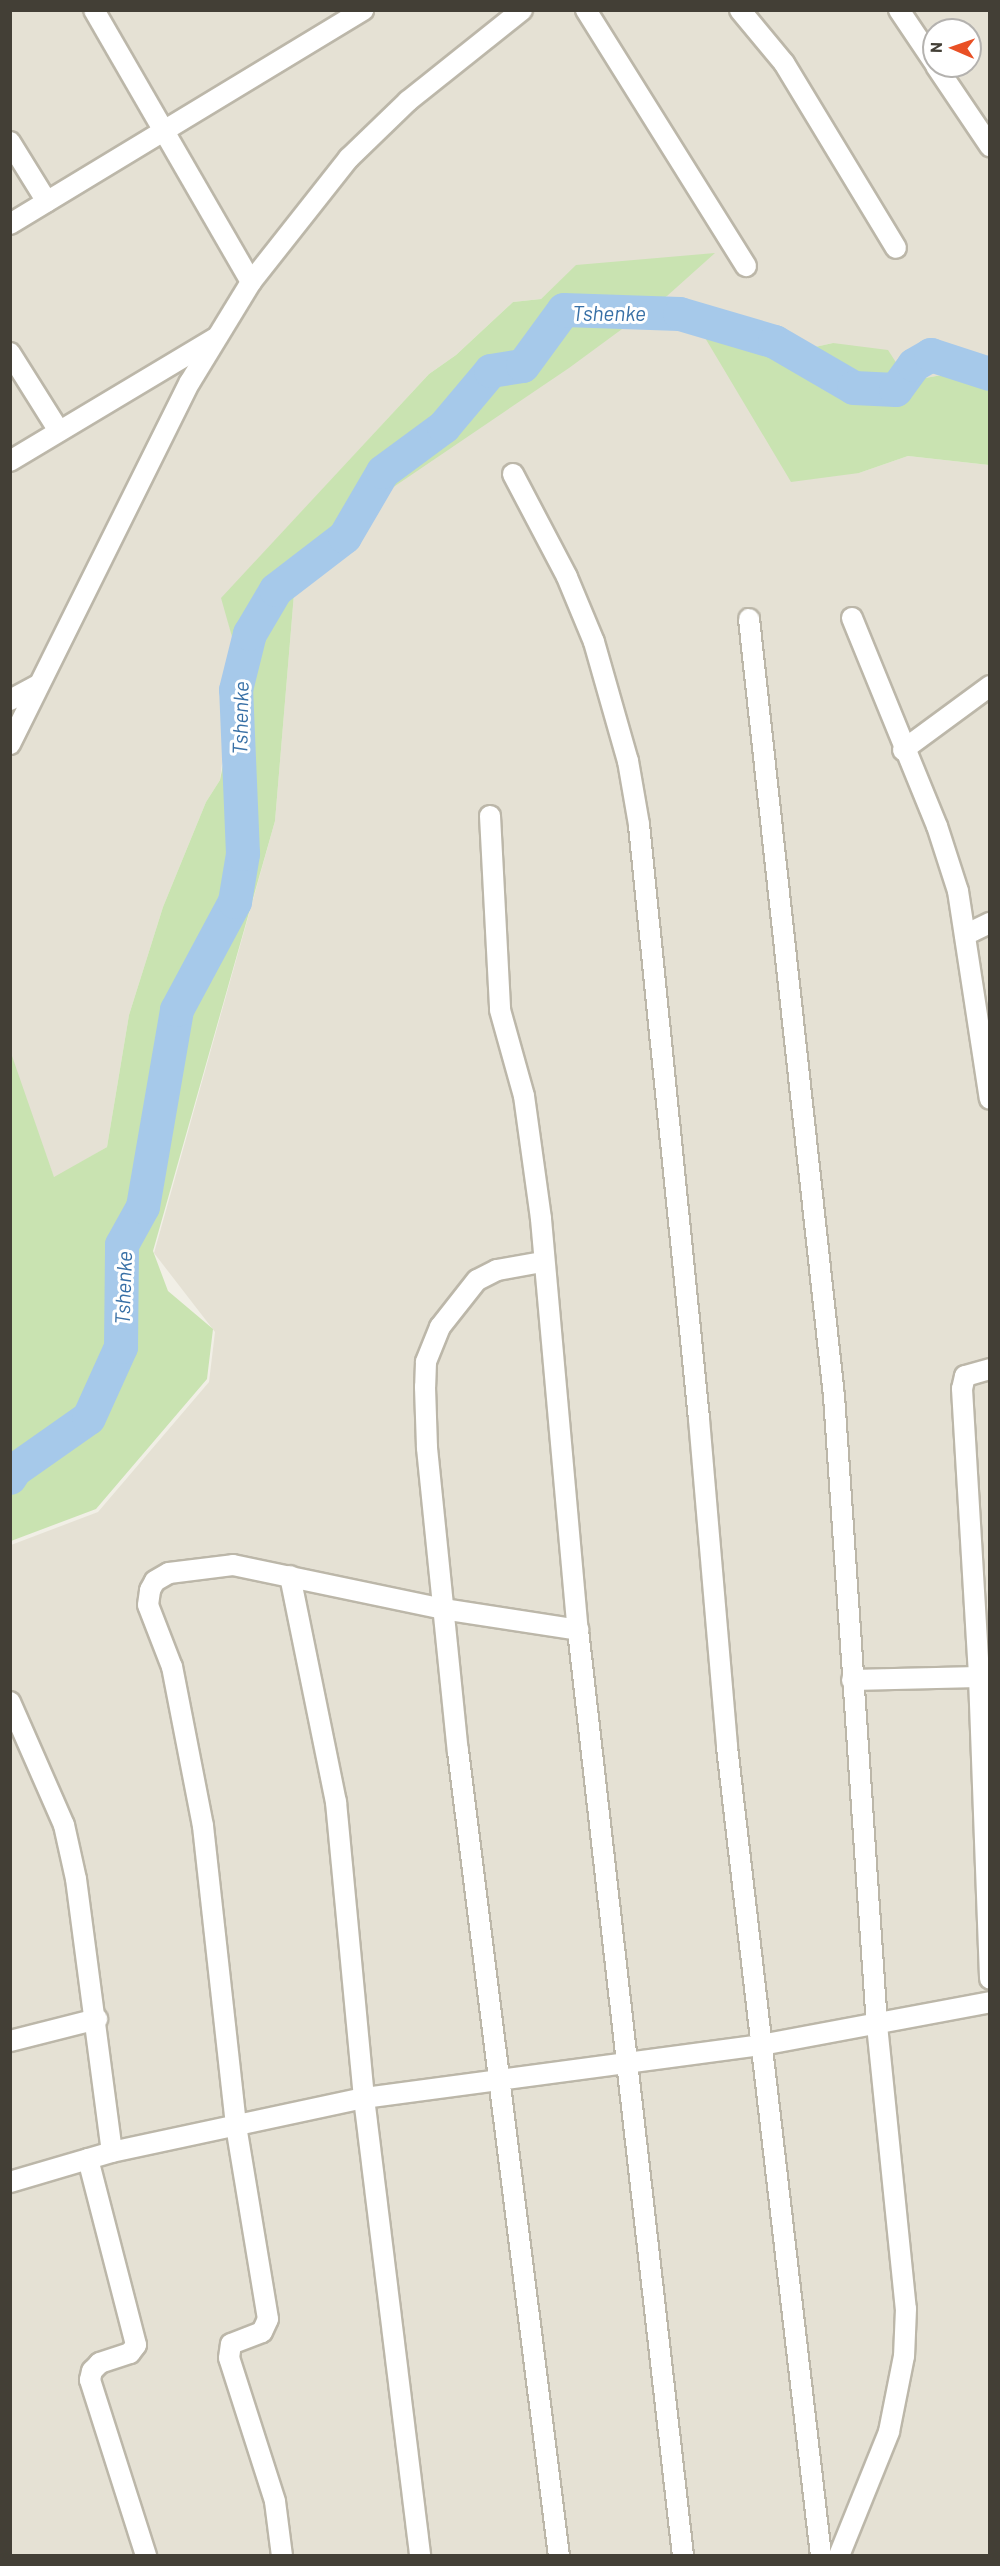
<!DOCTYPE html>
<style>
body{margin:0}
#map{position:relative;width:1000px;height:2566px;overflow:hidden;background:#f1efe6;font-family:Barlow,sans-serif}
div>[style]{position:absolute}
.residential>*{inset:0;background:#e5e1d4}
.green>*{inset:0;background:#c9e3b1}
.river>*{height:34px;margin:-17px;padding:0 17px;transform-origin:17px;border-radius:17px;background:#a6c9ea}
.roads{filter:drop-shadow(2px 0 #bcb7a9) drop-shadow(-2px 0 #bcb7a9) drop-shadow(0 2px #bcb7a9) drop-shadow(0 -2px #bcb7a9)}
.minor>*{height:20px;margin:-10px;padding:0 10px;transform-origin:10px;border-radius:10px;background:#fff}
span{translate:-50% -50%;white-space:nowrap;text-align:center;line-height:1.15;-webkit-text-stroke:6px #fff;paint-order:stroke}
.water-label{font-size:21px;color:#3870a6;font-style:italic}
.frame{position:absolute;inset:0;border:12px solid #433f36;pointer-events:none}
.north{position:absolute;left:922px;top:18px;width:60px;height:60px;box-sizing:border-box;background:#fff;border:2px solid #b4b2af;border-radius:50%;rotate:272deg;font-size:16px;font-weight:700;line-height:24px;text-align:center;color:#433f36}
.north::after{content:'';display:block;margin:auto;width:21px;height:27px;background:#e95025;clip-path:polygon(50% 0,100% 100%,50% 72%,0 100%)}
</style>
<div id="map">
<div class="residential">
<i style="clip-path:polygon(evenodd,11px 11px,989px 11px,989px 377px,976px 369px,908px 381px,833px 343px,774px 356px,725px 315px,859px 473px,908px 456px,989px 465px,989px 2555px,11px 2556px,11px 1545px,98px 1512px,209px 1382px,215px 1332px,154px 1253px,275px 821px,295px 582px,339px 524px,667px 296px,577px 265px,541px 299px,513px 302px,456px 355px,429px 374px,222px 598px,236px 651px,220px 780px,206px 802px,163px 907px,129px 1015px,107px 1147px,54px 1178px,10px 1053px,11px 11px,934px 30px,970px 30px,970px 66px,934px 66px,934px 30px)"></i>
</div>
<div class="green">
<i style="clip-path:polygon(715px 253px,667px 296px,569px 368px,339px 524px,295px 582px,275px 821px,153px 1251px,168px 1291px,213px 1329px,207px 1379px,96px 1509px,11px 1541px,11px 1053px,54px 1177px,107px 1147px,129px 1015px,163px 907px,206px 802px,220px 780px,225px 755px,236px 651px,221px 598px,429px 374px,456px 355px,513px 302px,541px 299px,576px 265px)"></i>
<i style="clip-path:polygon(725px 315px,774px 356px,833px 343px,888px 350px,908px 381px,976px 369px,989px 377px,989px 465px,908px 456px,859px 473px,791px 482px,698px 326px)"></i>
</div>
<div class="river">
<i style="left:10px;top:1478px;width:9px;rotate:-58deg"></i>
<i style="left:15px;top:1470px;width:90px;rotate:-35.1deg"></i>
<i style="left:89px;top:1418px;width:78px;rotate:-65.7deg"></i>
<i style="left:121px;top:1347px;width:102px;rotate:-89.4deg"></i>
<i style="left:122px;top:1245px;width:43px;rotate:-61.1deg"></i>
<i style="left:143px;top:1207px;width:200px;rotate:-80.2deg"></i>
<i style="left:177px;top:1010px;width:123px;rotate:-61.8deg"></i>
<i style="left:235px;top:902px;width:49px;rotate:-80.5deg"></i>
<i style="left:243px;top:854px;width:164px;rotate:-92.4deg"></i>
<i style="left:236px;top:690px;width:58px;rotate:-76deg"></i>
<i style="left:250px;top:634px;width:51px;rotate:-59.4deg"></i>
<i style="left:276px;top:590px;width:87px;rotate:-37.5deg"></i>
<i style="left:345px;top:537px;width:75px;rotate:-59.7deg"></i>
<i style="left:383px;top:472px;width:76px;rotate:-36.4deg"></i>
<i style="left:444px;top:427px;width:73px;rotate:-50deg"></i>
<i style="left:491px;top:371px;width:32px;rotate:-9deg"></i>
<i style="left:523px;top:366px;width:69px;rotate:-53.8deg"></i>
<i style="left:564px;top:310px;width:116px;rotate:2deg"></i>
<i style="left:680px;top:314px;width:99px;rotate:16.4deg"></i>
<i style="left:775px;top:342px;width:91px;rotate:30.2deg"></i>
<i style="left:854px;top:388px;width:42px;rotate:2.7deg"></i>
<i style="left:896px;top:390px;width:31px;rotate:-54deg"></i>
<i style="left:914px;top:365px;width:20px;rotate:-30deg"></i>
<i style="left:931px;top:355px;width:62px;rotate:17.9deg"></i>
</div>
<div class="roads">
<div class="minor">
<i style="left:94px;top:10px;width:314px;rotate:60deg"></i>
<i style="left:586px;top:10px;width:302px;rotate:58deg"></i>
<i style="left:740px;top:10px;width:69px;rotate:50.3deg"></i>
<i style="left:784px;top:63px;width:216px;rotate:58.8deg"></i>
<i style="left:899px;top:10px;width:63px;rotate:56.1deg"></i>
<i style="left:936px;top:66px;width:97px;rotate:56deg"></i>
<i style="left:10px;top:142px;width:70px;rotate:58.3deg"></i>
<i style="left:10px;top:224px;width:413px;rotate:-31.2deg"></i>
<i style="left:10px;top:353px;width:92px;rotate:57.9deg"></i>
<i style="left:10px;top:461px;width:238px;rotate:-30.9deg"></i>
<i style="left:513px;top:474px;width:116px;rotate:62.3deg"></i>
<i style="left:567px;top:577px;width:70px;rotate:67.4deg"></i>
<i style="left:594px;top:642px;width:124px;rotate:74.1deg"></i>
<i style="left:628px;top:761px;width:65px;rotate:80.2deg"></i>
<i style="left:639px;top:825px;width:597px;rotate:84.23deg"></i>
<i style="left:699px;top:1419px;width:329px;rotate:85.1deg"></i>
<i style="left:727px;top:1747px;width:814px;rotate:83.37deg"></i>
<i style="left:852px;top:618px;width:225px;rotate:67.8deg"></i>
<i style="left:937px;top:826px;width:68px;rotate:72.1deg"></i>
<i style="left:958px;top:891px;width:210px;rotate:81.3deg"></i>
<i style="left:749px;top:619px;width:782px;rotate:83.76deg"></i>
<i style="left:834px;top:1396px;width:630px;rotate:86.09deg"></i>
<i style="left:877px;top:2025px;width:285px;rotate:84.2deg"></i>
<i style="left:906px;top:2309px;width:47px;rotate:92.4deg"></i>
<i style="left:904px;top:2356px;width:77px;rotate:101.2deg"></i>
<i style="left:889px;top:2432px;width:134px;rotate:112deg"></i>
<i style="left:10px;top:700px;width:30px;rotate:-28deg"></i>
<i style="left:10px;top:744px;width:404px;rotate:-63.6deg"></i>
<i style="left:190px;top:382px;width:117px;rotate:-58.6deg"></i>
<i style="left:251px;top:282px;width:158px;rotate:-51.7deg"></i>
<i style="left:349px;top:158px;width:82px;rotate:-44deg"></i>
<i style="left:408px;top:101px;width:146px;rotate:-38.6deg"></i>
<i style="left:903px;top:750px;width:108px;rotate:-36.3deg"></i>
<i style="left:490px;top:816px;width:194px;rotate:87deg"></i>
<i style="left:500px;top:1010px;width:89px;rotate:74.4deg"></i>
<i style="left:524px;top:1096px;width:124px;rotate:82.1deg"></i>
<i style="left:541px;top:1219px;width:413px;rotate:84.9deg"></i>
<i style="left:578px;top:1630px;width:932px;rotate:83.53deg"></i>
<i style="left:965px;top:935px;width:28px;rotate:-26deg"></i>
<i style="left:542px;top:1262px;width:46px;rotate:169.9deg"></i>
<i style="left:497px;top:1270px;width:22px;rotate:153deg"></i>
<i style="left:477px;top:1280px;width:60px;rotate:128.2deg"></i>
<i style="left:440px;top:1327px;width:38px;rotate:112deg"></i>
<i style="left:426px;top:1362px;width:25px;rotate:92deg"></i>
<i style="left:425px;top:1387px;width:61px;rotate:88.1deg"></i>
<i style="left:427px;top:1448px;width:305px;rotate:84.2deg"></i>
<i style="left:458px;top:1751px;width:811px;rotate:82.85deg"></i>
<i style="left:990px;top:1369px;width:26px;rotate:164deg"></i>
<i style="left:965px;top:1376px;width:13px;rotate:103deg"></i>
<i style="left:962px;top:1389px;width:289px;rotate:86.6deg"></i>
<i style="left:979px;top:1677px;width:302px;rotate:87.9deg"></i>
<i style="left:290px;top:1576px;width:231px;rotate:78.5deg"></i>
<i style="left:336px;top:1802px;width:297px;rotate:84.6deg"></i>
<i style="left:364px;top:2098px;width:461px;rotate:83deg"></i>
<i style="left:852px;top:1680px;width:127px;rotate:-1.4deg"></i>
<i style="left:10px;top:1702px;width:134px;rotate:66.3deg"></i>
<i style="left:64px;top:1825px;width:55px;rotate:77.5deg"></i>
<i style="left:76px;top:1879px;width:275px;rotate:82.5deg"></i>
<i style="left:10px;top:2041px;width:90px;rotate:-14.2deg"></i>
<i style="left:88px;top:2159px;width:192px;rotate:75.5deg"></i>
<i style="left:136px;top:2345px;width:10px;rotate:127deg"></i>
<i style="left:130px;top:2353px;width:32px;rotate:162deg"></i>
<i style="left:100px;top:2363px;width:11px;rotate:135deg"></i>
<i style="left:92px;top:2371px;width:9px;rotate:103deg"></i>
<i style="left:90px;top:2380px;width:185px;rotate:72.3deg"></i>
<i style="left:10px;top:2182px;width:106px;rotate:-16.4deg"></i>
<i style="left:112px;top:2152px;width:258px;rotate:-12.1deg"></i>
<i style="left:364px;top:2098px;width:401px;rotate:-7.6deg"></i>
<i style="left:761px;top:2045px;width:233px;rotate:-10.6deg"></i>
<i style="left:282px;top:2556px;width:55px;rotate:-97.3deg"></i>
<i style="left:275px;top:2501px;width:150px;rotate:-107.8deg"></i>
<i style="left:229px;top:2358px;width:14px;rotate:-82deg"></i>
<i style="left:231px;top:2344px;width:33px;rotate:-21deg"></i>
<i style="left:262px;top:2332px;width:14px;rotate:-65deg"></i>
<i style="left:268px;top:2319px;width:197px;rotate:-99.4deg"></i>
<i style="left:236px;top:2125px;width:301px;rotate:-96.3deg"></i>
<i style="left:203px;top:1826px;width:162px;rotate:-101deg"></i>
<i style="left:172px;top:1667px;width:66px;rotate:-111.2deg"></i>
<i style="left:148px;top:1605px;width:15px;rotate:-82deg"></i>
<i style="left:150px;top:1590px;width:10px;rotate:-61deg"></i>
<i style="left:155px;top:1581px;width:16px;rotate:-30deg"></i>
<i style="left:169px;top:1573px;width:64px;rotate:-7.1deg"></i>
<i style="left:233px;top:1565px;width:215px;rotate:11.8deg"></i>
<i style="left:443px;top:1609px;width:137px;rotate:8.8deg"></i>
</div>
</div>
<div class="water-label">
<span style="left:609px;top:313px">Tshenke</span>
<span style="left:240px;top:718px;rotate:-89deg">Tshenke</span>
<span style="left:123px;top:1288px;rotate:-88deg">Tshenke</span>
</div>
<div class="frame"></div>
<div class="north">N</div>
</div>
